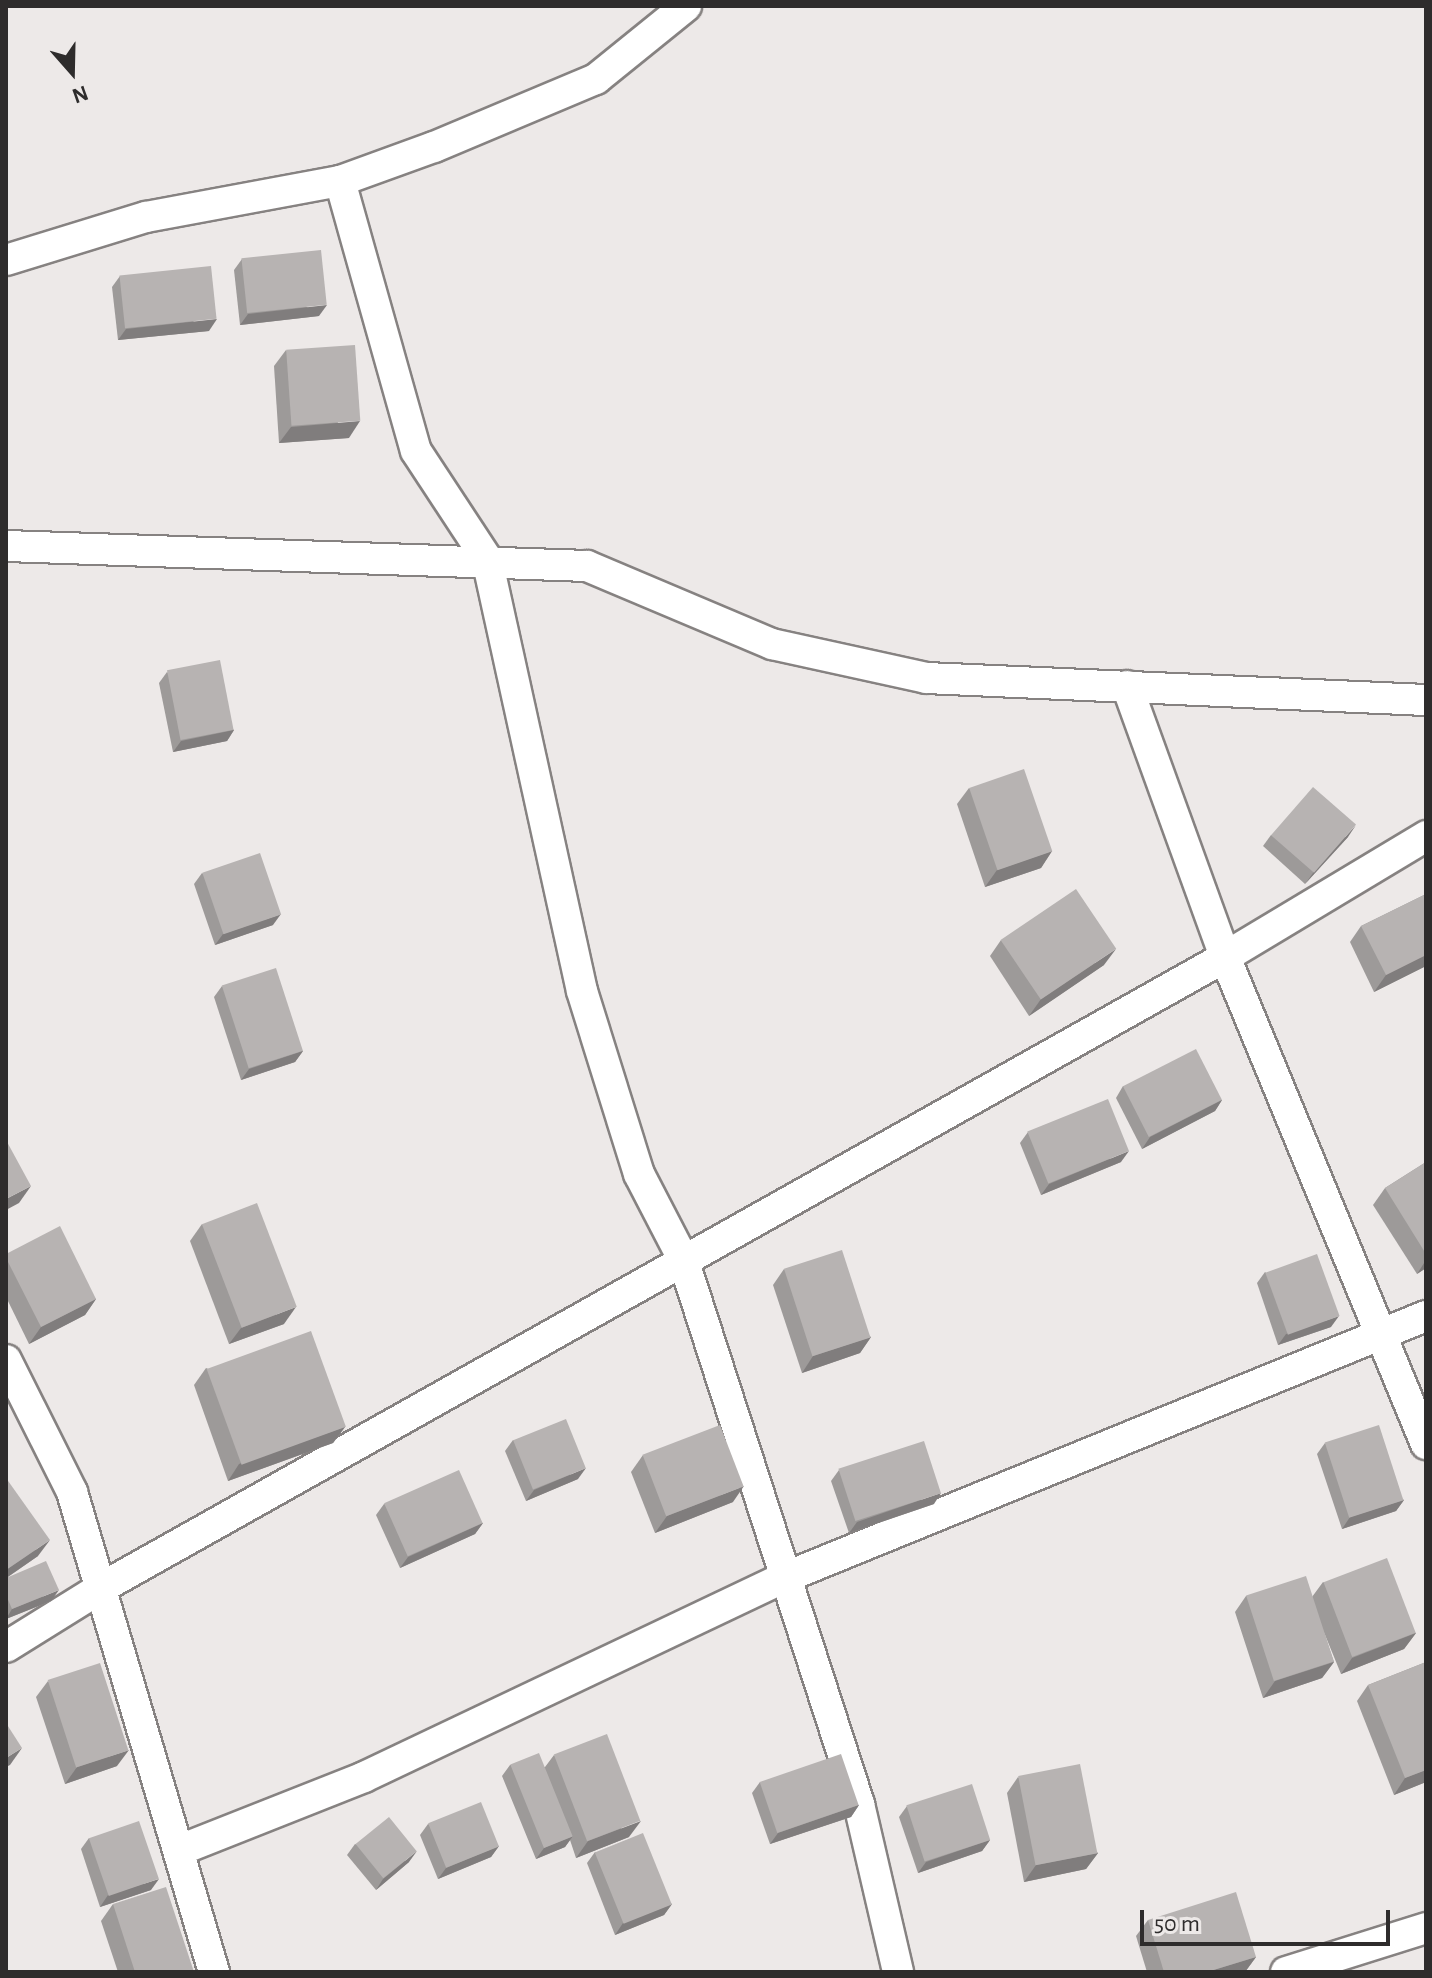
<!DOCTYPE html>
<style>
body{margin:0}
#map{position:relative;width:1432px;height:1978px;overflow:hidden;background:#ede9e8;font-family:"Alegreya Sans",sans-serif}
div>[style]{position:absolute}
.roads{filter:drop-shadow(2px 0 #868281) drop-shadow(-2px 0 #868281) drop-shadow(0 2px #868281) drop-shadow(0 -2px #868281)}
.minor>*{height:30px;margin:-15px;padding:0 15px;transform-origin:15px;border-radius:15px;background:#fff}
.wall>*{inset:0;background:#9d9a99}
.shaded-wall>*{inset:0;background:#807d7d}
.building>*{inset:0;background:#b7b3b2;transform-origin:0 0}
span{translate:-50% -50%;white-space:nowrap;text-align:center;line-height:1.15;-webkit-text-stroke:8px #ede9e8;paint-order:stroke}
.frame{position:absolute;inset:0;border:8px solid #2e2c2c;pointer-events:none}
.north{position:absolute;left:32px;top:32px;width:80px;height:80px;-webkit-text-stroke:6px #ede9e8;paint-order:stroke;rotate:160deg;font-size:22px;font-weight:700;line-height:32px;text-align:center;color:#2e2c2c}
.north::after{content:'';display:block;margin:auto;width:28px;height:36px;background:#2e2c2c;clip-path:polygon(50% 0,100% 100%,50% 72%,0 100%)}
.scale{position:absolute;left:1140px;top:1910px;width:250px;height:36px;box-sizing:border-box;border:4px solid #2e2c2c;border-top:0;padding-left:10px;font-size:24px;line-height:28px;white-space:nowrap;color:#2e2c2c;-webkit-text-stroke:6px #ede9e8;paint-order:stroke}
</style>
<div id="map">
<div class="roads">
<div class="minor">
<i style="left:340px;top:181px;width:280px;rotate:74.3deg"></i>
<i style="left:416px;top:451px;width:129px;rotate:56.7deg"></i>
<i style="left:487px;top:559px;width:442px;rotate:77.6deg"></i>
<i style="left:582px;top:991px;width:192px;rotate:72.7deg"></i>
<i style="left:639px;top:1174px;width:96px;rotate:62.6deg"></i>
<i style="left:683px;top:1259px;width:573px;rotate:72.1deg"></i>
<i style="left:859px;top:1804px;width:172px;rotate:76.9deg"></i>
<i style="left:6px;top:260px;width:146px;rotate:-17.1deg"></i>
<i style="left:146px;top:217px;width:197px;rotate:-10.5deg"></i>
<i style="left:340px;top:181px;width:100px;rotate:-19.9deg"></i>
<i style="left:434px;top:147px;width:176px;rotate:-22.8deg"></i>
<i style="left:596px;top:79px;width:116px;rotate:-39deg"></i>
<i style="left:6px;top:546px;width:581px;rotate:1.97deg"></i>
<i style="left:587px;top:566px;width:201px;rotate:22.9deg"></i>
<i style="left:772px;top:644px;width:158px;rotate:12.4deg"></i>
<i style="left:926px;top:678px;width:500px;rotate:2.52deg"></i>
<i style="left:1127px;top:686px;width:288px;rotate:70.1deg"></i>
<i style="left:1225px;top:957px;width:527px;rotate:67.57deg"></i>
<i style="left:6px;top:1360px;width:148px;rotate:63.4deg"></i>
<i style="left:72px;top:1492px;width:501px;rotate:73.52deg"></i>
<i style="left:6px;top:1647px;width:110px;rotate:-31.9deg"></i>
<i style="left:99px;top:1589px;width:1291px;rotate:-29.3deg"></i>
<i style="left:1225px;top:957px;width:235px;rotate:-31deg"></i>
<i style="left:180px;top:1850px;width:198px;rotate:-21.6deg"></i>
<i style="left:364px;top:1777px;width:467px;rotate:-25.4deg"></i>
<i style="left:786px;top:1577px;width:691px;rotate:-22.19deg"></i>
<i style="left:1286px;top:1972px;width:147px;rotate:-17.4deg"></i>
</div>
</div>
<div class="wall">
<i style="clip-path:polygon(242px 259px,319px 316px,240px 325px,234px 270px)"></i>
<i style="clip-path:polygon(120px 276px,209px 331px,118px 340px,112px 287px)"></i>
<i style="clip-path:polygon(286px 350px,349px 438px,279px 443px,274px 366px)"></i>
<i style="clip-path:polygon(167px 672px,234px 730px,227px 741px,173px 752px,159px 683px)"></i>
<i style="clip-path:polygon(969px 788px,1052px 851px,1041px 868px,985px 887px,957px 804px)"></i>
<i style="clip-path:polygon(1271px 835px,1348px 837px,1305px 884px,1263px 846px)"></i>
<i style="clip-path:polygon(202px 873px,273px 925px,215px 945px,194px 884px)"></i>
<i style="clip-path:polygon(1426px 894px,1426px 966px,1374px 992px,1350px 942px,1361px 926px)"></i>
<i style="clip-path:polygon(1001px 940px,1104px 965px,1029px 1016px,990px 956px)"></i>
<i style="clip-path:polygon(222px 986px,303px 1051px,295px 1062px,241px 1080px,214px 997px)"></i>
<i style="clip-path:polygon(1123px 1086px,1222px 1100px,1215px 1111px,1142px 1149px,1116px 1098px)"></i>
<i style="clip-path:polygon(1028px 1132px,1121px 1162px,1041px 1195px,1020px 1143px)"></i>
<i style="clip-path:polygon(1426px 1162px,1426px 1268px,1417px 1274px,1373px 1205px,1385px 1188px)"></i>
<i style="clip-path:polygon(202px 1224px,284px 1324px,229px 1344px,190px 1241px)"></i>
<i style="clip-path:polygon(6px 1254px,96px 1299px,85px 1315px,29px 1344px,6px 1297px)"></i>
<i style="clip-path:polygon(784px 1269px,871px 1337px,860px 1353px,802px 1373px,773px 1285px)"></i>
<i style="clip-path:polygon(1265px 1272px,1331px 1327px,1278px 1345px,1257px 1283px)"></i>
<i style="clip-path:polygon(206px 1368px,345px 1427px,333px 1443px,228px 1481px,194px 1385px)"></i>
<i style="clip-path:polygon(513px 1440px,578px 1479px,526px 1501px,505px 1451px)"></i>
<i style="clip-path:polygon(1325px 1443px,1404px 1500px,1396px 1511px,1342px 1529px,1317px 1454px)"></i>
<i style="clip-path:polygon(643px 1455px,733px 1502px,655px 1533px,631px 1472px)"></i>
<i style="clip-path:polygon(839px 1470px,934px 1504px,849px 1533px,831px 1481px)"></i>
<i style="clip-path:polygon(6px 1478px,38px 1556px,8px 1577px,51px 1601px,6px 1619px)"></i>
<i style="clip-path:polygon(384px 1504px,483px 1523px,475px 1534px,400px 1568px,376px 1515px)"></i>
<i style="clip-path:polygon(1323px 1582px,1416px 1633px,1404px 1649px,1341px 1674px,1323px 1630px,1334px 1662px,1322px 1678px,1263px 1698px,1235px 1612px,1246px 1596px,1312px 1597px)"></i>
<i style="clip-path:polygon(1426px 1662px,1426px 1782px,1394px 1795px,1357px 1701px,1368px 1685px)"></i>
<i style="clip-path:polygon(48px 1681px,117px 1766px,65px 1784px,36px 1697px)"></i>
<i style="clip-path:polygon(554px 1755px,629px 1837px,576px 1858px,570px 1840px,565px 1847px,536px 1859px,502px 1776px,510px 1765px,545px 1767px)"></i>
<i style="clip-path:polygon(1018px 1777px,1098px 1853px,1086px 1869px,1024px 1882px,1007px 1793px)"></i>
<i style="clip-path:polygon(760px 1782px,859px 1805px,851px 1817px,770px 1844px,752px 1793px)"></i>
<i style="clip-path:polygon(907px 1806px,990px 1840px,982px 1851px,918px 1873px,899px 1817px)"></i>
<i style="clip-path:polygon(428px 1824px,499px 1846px,491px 1857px,438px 1879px,420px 1835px)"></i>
<i style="clip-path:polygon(89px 1838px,151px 1890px,100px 1907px,81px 1849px)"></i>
<i style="clip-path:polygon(355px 1844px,409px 1862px,376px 1890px,347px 1855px)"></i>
<i style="clip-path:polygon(595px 1852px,672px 1904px,664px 1915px,615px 1935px,587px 1863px)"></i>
<i style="clip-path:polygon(113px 1904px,194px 1972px,118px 1972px,101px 1921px)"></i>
<i style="clip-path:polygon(1148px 1920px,1256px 1957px,1245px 1972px,1147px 1972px,1136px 1936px)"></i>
</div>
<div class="shaded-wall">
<i style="clip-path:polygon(327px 305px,319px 316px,240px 325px,248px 314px)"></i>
<i style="clip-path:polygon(217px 319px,209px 331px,118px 340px,126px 329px)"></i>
<i style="clip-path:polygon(360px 421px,349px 438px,279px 443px,291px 427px)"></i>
<i style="clip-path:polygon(234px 730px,227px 741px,173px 752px,181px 741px)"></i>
<i style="clip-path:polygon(1356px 825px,1348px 837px,1305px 884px,1313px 873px)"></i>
<i style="clip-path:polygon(1052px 851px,1041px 868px,985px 887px,997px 870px)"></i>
<i style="clip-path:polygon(281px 914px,273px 925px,215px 945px,223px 934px)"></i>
<i style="clip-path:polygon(1116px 949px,1104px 965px,1029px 1016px,1041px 999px)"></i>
<i style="clip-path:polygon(1426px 955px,1426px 966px,1374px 992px,1386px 975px)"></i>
<i style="clip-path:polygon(303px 1051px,295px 1062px,241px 1080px,249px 1069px)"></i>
<i style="clip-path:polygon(1222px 1100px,1215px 1111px,1142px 1149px,1150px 1137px)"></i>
<i style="clip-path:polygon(1129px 1151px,1121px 1162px,1041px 1195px,1049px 1184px)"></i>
<i style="clip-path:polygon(31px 1186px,19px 1203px,6px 1210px,6px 1199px)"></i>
<i style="clip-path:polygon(1426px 1260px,1426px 1268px,1417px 1274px)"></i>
<i style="clip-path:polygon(96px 1299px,85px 1315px,29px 1344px,41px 1327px)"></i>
<i style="clip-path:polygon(296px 1307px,284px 1324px,229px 1344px,241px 1328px)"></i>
<i style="clip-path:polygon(1339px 1316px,1331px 1327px,1278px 1345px,1286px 1334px)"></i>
<i style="clip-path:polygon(871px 1337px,860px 1353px,802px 1373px,813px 1356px)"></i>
<i style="clip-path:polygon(345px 1427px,333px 1443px,228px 1481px,239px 1464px)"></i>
<i style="clip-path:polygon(586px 1468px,578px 1479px,526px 1501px,534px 1490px)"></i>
<i style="clip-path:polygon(744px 1486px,733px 1502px,655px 1533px,667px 1516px)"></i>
<i style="clip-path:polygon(941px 1493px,934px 1504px,849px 1533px,857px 1522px)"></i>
<i style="clip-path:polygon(1404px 1500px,1396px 1511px,1342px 1529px,1350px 1517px)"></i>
<i style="clip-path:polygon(483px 1523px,475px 1534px,400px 1568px,408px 1557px)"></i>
<i style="clip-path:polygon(50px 1540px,38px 1556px,6px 1578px,6px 1570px)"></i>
<i style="clip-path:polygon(59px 1590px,51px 1601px,6px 1619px,12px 1609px)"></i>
<i style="clip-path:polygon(1416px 1633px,1404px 1649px,1341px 1674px,1352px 1658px)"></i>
<i style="clip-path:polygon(1334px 1662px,1322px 1678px,1263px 1698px,1275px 1681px)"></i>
<i style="clip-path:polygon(22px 1748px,10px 1765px,6px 1767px,6px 1758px)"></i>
<i style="clip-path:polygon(129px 1750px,117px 1766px,65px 1784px,77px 1767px)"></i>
<i style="clip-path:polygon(1426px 1770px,1426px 1782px,1394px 1795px,1405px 1778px)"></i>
<i style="clip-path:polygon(859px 1805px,851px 1817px,770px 1844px,778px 1833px)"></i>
<i style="clip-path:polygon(641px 1821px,629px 1837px,576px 1858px,588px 1841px)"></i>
<i style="clip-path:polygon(573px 1836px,565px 1847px,536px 1859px,544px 1848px)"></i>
<i style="clip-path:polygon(990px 1840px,982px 1851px,918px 1873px,926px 1862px)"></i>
<i style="clip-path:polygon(499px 1846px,491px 1857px,438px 1879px,446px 1868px)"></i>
<i style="clip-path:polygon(417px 1851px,409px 1862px,376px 1890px,383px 1879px)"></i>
<i style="clip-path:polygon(1098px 1853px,1086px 1869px,1024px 1882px,1036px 1865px)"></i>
<i style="clip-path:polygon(159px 1879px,151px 1890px,100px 1907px,108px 1895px)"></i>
<i style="clip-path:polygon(672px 1904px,664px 1915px,615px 1935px,623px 1923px)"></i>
<i style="clip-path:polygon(1256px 1957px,1245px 1972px,1207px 1972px)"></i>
</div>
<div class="building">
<i style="left:321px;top:250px;width:55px;height:80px;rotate:84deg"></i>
<i style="left:211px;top:266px;width:53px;height:92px;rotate:84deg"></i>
<i style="left:355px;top:345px;width:76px;height:69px;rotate:86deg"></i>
<i style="left:220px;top:660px;width:71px;height:54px;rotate:79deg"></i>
<i style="left:1024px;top:769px;width:87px;height:58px;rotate:71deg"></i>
<i style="left:1313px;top:787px;width:57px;height:64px;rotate:41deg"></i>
<i style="left:260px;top:853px;width:65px;height:61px;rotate:71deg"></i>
<i style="left:1076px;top:889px;width:72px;height:91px;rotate:56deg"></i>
<i style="clip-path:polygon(1426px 894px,1426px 955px,1386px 975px,1361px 926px)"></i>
<i style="left:276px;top:968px;width:87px;height:57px;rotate:72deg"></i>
<i style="left:1196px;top:1049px;width:57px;height:82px;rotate:63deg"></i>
<i style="left:1108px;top:1099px;width:56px;height:87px;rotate:68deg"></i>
<i style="clip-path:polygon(6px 1140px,31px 1186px,6px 1199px)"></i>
<i style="clip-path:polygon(1426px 1162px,1426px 1254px,1385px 1188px)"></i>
<i style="left:257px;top:1203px;width:111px;height:59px;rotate:69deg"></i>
<i style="clip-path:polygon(60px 1226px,96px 1299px,41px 1327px,6px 1258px,6px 1254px)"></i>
<i style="left:842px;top:1250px;width:92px;height:61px;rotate:72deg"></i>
<i style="left:1317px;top:1254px;width:66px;height:55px;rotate:70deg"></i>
<i style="left:311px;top:1331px;width:102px;height:111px;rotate:70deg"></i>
<i style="left:566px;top:1419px;width:53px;height:57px;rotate:68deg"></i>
<i style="left:720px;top:1425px;width:66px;height:83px;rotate:69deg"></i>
<i style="left:1379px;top:1425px;width:79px;height:57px;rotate:72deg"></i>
<i style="left:924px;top:1441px;width:55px;height:90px;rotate:72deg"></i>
<i style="left:459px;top:1470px;width:58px;height:82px;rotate:66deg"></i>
<i style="clip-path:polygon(6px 1478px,50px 1540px,6px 1570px)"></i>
<i style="left:1387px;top:1558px;width:80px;height:68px;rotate:69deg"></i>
<i style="clip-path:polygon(46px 1561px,59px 1590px,12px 1609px,6px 1595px,6px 1578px)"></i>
<i style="left:1306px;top:1576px;width:90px;height:63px;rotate:72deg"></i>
<i style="clip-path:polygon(1426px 1662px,1426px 1770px,1405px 1778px,1368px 1685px)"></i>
<i style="left:100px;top:1663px;width:92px;height:55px;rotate:72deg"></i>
<i style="clip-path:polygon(6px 1723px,22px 1748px,6px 1758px)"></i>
<i style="left:607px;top:1734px;width:93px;height:57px;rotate:69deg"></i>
<i style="left:539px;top:1753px;width:90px;height:31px;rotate:68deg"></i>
<i style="left:841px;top:1754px;width:54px;height:86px;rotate:71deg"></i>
<i style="left:1080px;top:1764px;width:91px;height:63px;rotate:79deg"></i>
<i style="left:972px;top:1784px;width:59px;height:69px;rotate:72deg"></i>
<i style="left:481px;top:1802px;width:48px;height:57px;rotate:68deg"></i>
<i style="left:389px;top:1817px;width:44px;height:43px;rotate:51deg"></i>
<i style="left:139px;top:1821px;width:61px;height:53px;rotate:71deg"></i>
<i style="left:643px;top:1833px;width:77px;height:52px;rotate:68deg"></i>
<i style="clip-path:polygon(166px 1887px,194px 1972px,135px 1972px,113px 1904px)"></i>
<i style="clip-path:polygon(1236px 1892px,1256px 1957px,1207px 1972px,1164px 1972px,1148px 1920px)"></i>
</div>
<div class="frame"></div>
<div class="north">N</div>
<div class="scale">50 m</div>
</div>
